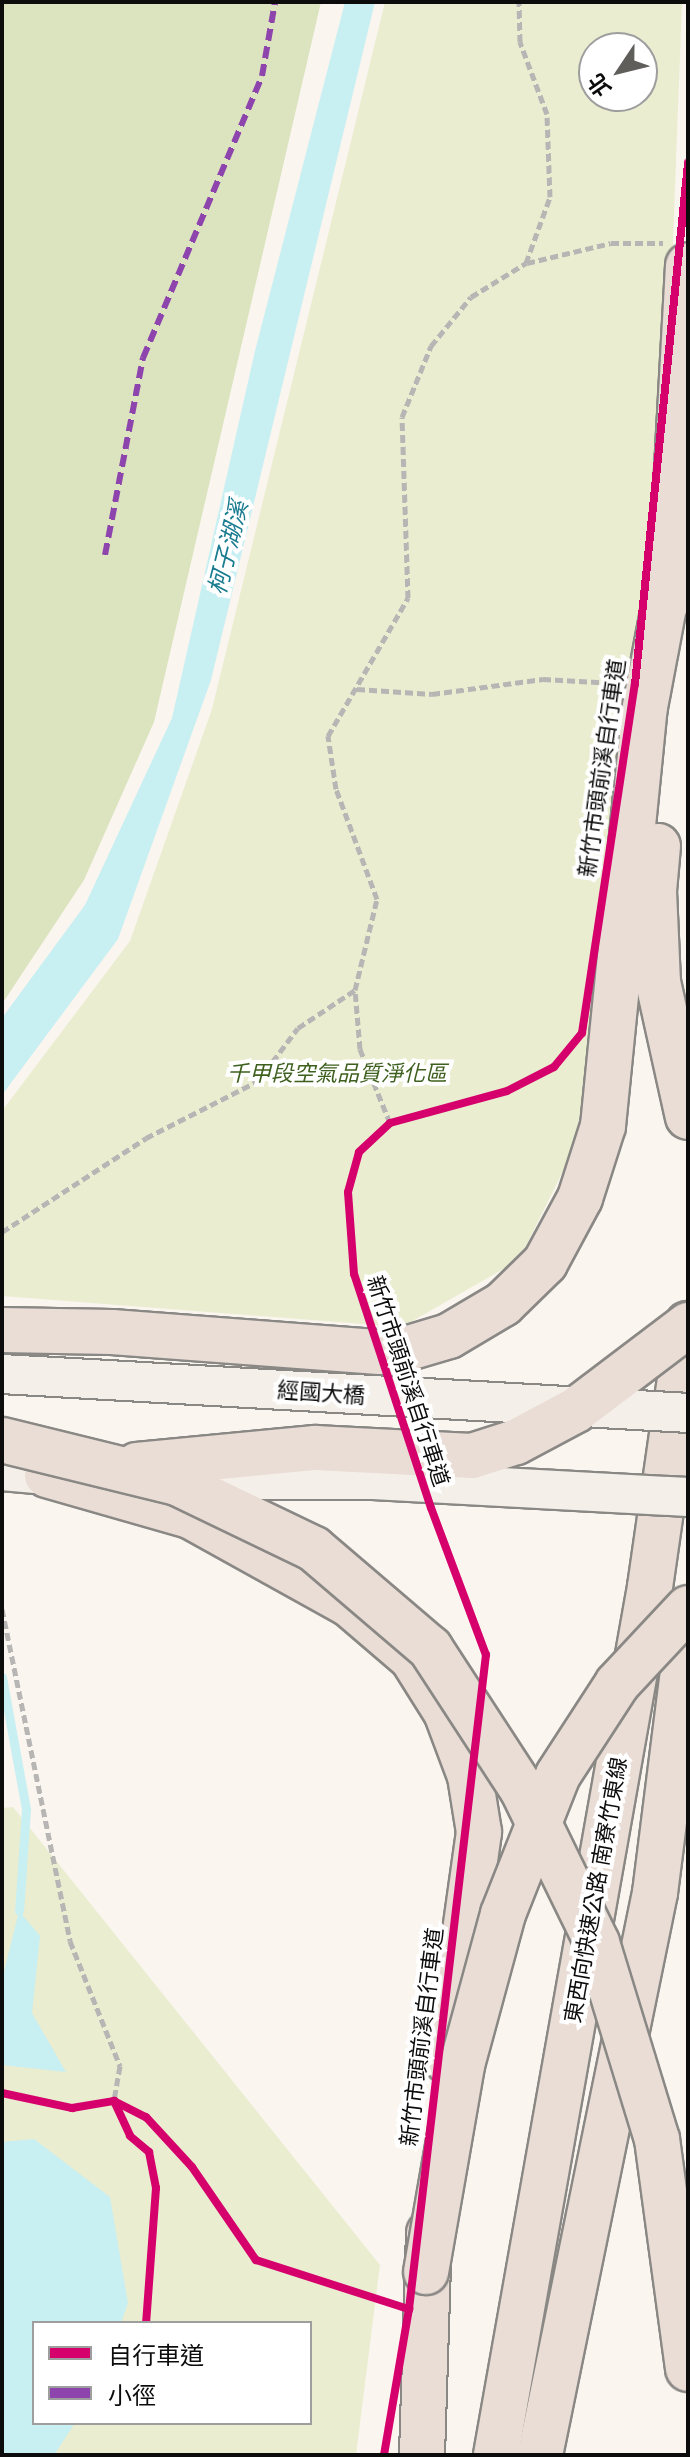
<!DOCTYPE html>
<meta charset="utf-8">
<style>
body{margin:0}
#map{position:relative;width:690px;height:2457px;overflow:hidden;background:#faf5ef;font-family:"Roboto Serif","Noto Sans TC",serif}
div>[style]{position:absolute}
.green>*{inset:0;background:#eaedd0}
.forest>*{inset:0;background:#dce4bf}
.water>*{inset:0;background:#c8eff2}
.stream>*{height:9px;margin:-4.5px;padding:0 4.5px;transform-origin:4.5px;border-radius:4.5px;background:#c8eff2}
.path>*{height:5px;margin-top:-2.5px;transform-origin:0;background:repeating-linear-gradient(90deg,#b7b6b5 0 8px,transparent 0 12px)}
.roads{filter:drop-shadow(2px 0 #8a8885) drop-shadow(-2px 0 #8a8885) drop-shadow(0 2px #8a8885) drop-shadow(0 -2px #8a8885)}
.secondary>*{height:38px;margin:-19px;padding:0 19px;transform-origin:19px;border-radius:19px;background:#f4f0e9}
.trunk>*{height:44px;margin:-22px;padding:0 22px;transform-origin:22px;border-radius:22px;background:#eaddd6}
.bridges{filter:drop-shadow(2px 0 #8a8885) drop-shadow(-2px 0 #8a8885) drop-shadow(0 2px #8a8885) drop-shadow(0 -2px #8a8885)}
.secondary-bridge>*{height:38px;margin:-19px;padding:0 19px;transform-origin:19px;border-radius:19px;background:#f4f0e9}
.trunk-bridge>*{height:44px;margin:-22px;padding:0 22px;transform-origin:22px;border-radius:22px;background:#eaddd6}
.quiet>*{height:6px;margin-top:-3px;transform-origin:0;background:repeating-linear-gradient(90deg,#8e44ad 0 12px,transparent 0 18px)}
.cycleway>*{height:8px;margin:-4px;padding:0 4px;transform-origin:4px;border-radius:4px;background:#d6006c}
span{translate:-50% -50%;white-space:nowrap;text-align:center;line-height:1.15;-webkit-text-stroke:8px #fff;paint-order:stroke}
.street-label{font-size:22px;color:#0c0c0c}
.park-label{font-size:22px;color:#3e601f;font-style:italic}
.water-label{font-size:24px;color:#1a7c90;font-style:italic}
.frame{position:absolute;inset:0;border:4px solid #0c0c0c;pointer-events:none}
.legend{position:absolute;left:32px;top:2321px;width:280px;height:104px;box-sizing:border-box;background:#fff;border:2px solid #9e9e9e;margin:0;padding:10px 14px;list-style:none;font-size:24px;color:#0c0c0c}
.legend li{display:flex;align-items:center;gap:16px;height:40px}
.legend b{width:40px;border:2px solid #9e9e9e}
.north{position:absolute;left:578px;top:32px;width:80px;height:80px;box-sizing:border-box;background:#fff;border:2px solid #9e9e9e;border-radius:50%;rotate:235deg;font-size:22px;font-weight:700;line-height:32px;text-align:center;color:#0c0c0c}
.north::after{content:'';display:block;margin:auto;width:28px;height:36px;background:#5f5e5b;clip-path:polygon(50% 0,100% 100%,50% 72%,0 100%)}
</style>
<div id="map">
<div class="green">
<i style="clip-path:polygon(evenodd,385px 2px,682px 2px,661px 563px,596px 1104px,519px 1260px,402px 1327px,2px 1296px,2px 1111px,130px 941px,212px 709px,385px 2px,594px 48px,642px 48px,642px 96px,594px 96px,594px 48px)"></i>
<i style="clip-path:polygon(evenodd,13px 1807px,380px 2265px,356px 2455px,2px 2455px,2px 1808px,13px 1807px,34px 2323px,310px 2323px,310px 2423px,34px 2423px,34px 2323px)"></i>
</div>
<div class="forest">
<i style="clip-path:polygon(2px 2px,321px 2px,154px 722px,84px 880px,2px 1004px)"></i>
</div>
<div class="water">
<i style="clip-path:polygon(345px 2px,375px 2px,211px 680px,118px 939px,2px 1095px,2px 1018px,85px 905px,172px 718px,255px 351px)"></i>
<i style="clip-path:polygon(19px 1911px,40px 1936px,32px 2013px,66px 2072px,2px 2065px,2px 1980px)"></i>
<i style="clip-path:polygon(34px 2139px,110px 2197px,128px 2303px,121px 2323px,34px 2323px,34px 2423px,75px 2423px,54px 2455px,2px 2455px,2px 2142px)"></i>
</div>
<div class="stream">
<i style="left:2px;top:1677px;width:134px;rotate:79.7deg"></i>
<i style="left:26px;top:1809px;width:102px;rotate:93.9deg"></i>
</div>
<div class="path">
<i style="left:527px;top:263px;width:86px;rotate:-13.4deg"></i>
<i style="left:611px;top:243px;width:52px"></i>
<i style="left:357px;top:689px;width:75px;rotate:3.8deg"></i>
<i style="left:432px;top:694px;width:112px;rotate:-7.7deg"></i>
<i style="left:543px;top:679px;width:72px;rotate:3.2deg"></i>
<i style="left:390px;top:1123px;width:80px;rotate:-112.1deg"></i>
<i style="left:360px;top:1049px;width:59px;rotate:-94.8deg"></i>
<i style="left:355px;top:990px;width:94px;rotate:-76.4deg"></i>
<i style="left:377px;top:899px;width:117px;rotate:-110.4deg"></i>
<i style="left:336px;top:789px;width:54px;rotate:-98.6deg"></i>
<i style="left:328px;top:736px;width:160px;rotate:-59.9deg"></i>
<i style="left:408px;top:598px;width:181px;rotate:-91.9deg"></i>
<i style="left:402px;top:417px;width:77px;rotate:-67.8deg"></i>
<i style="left:431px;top:346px;width:63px;rotate:-50.8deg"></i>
<i style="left:471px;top:297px;width:65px;rotate:-31.7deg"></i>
<i style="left:526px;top:263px;width:70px;rotate:-70deg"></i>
<i style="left:550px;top:197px;width:83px;rotate:-92.1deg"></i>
<i style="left:547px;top:114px;width:77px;rotate:-110.6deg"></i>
<i style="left:520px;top:42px;width:40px;rotate:-91.4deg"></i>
<i style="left:2px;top:1232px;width:172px;rotate:-33.1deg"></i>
<i style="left:146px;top:1138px;width:126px;rotate:-27deg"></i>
<i style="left:258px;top:1081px;width:66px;rotate:-53deg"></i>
<i style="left:298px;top:1028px;width:69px;rotate:-33.7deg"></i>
<i style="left:2px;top:1609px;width:339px;rotate:78.4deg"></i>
<i style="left:70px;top:1941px;width:135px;rotate:68.2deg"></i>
<i style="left:120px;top:2066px;width:36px;rotate:100deg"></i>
</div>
<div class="roads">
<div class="secondary">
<i style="left:2px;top:1471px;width:45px;rotate:5.1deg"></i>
</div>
<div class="trunk">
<i style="left:670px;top:598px;width:333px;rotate:-86.9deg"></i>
<i style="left:658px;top:846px;width:45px;rotate:95.1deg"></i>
<i style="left:654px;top:891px;width:91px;rotate:87.5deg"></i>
<i style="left:658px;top:982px;width:138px;rotate:77.5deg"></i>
<i style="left:2px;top:1330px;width:110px;rotate:1deg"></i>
<i style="left:112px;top:1332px;width:281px;rotate:4.3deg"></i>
<i style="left:392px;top:1353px;width:59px;rotate:-16.6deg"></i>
<i style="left:449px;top:1336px;width:63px;rotate:-30.7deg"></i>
<i style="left:503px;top:1304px;width:59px;rotate:-44.3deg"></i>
<i style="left:545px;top:1263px;width:74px;rotate:-61.7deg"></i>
<i style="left:580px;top:1198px;width:76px;rotate:-72.3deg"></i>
<i style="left:603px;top:1126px;width:421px;rotate:-84.3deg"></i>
<i style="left:645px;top:707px;width:140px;rotate:-79.3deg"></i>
<i style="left:47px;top:1475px;width:149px;rotate:16deg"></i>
<i style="left:190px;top:1516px;width:182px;rotate:29deg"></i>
<i style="left:349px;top:1604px;width:83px;rotate:40.6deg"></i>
<i style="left:412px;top:1658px;width:64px;rotate:57.8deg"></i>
<i style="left:446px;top:1712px;width:68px;rotate:69.4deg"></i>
<i style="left:470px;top:1776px;width:57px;rotate:80.9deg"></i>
<i style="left:479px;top:1832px;width:231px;rotate:98deg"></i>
<i style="left:422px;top:2455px;width:222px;rotate:-88.2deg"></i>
<i style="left:496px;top:2455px;width:882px;rotate:-79.94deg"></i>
<i style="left:650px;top:1587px;width:266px;rotate:-81.8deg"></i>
<i style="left:540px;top:2455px;width:574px;rotate:-78.44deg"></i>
<i style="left:655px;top:1893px;width:264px;rotate:-82.8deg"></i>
</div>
</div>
<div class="bridges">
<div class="secondary-bridge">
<i style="left:2px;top:1374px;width:687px;rotate:3.25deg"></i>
<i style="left:174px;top:1480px;width:199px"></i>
<i style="left:373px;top:1480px;width:315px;rotate:3.1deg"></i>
</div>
<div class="trunk-bridge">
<i style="left:2px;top:1440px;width:180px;rotate:13.8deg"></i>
<i style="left:177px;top:1483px;width:152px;rotate:25.7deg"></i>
<i style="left:314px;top:1549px;width:153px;rotate:40.5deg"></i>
<i style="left:430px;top:1648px;width:168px;rotate:56.9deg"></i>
<i style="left:522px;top:1789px;width:171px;rotate:64deg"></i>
<i style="left:597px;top:1943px;width:205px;rotate:73deg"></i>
<i style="left:657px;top:2139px;width:232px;rotate:82.3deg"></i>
<i style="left:137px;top:1465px;width:179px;rotate:-5.5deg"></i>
<i style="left:315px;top:1448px;width:157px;rotate:2.9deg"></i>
<i style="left:472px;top:1456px;width:46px;rotate:-17.7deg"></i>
<i style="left:516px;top:1442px;width:68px;rotate:-28.1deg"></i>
<i style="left:576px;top:1410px;width:141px;rotate:-37.2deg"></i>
<i style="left:426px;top:2272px;width:210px;rotate:-80.1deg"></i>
<i style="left:462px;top:2065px;width:156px;rotate:-74.8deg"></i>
<i style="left:503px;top:1914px;width:149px;rotate:-68.4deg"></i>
<i style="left:558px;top:1775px;width:108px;rotate:-57deg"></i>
<i style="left:617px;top:1684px;width:104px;rotate:-46.9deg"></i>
</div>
</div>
<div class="quiet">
<i style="left:105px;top:555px;width:201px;rotate:-79.1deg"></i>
<i style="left:143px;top:358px;width:306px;rotate:-67.1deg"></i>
<i style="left:262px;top:76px;width:75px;rotate:-80deg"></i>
</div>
<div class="cycleway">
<i style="left:2px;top:2093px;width:72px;rotate:12.1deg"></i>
<i style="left:72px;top:2108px;width:43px;rotate:-9.5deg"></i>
<i style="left:114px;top:2101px;width:36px;rotate:27deg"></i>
<i style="left:146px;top:2117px;width:68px;rotate:47.4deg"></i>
<i style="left:192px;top:2167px;width:113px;rotate:55.5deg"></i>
<i style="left:256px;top:2260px;width:161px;rotate:17.8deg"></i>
<i style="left:114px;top:2101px;width:38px;rotate:65deg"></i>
<i style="left:130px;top:2136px;width:25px;rotate:40deg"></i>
<i style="left:149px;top:2152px;width:37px;rotate:79deg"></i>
<i style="left:156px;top:2188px;width:135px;rotate:94.2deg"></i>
<i style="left:384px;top:2455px;width:148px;rotate:-80.3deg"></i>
<i style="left:409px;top:2309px;width:659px;rotate:-83.29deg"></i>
<i style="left:486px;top:1655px;width:157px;rotate:-110.5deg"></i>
<i style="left:431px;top:1508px;width:246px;rotate:-108.2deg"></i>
<i style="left:354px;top:1274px;width:82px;rotate:-94.2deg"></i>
<i style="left:348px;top:1192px;width:41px;rotate:-74.6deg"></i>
<i style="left:359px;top:1152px;width:42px;rotate:-43.1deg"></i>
<i style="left:390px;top:1123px;width:121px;rotate:-15.3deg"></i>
<i style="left:507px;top:1091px;width:53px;rotate:-27.1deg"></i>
<i style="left:554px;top:1067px;width:44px;rotate:-50.5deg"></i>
<i style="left:582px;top:1033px;width:353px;rotate:-81.4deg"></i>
<i style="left:635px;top:684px;width:524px;rotate:-84.19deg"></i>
</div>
<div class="street-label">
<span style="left:602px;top:768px;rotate:-82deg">新竹市頭前溪自行車道</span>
<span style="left:408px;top:1381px;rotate:72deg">新竹市頭前溪自行車道</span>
<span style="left:321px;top:1393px;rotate:4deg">經國大橋</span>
<span style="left:596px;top:1890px;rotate:-80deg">東西向快速公路 南寮竹東線</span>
<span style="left:422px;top:2037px;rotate:-83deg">新竹市頭前溪自行車道</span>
</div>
<div class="park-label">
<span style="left:337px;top:1074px">千甲段空氣品質淨化區</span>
</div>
<div class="water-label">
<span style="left:229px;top:548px;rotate:-76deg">柯子湖溪</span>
</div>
<div class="frame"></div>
<ul class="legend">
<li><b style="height:10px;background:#d6006c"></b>自行車道</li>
<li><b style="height:10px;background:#8e44ad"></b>小徑</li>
</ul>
<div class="north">北</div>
</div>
